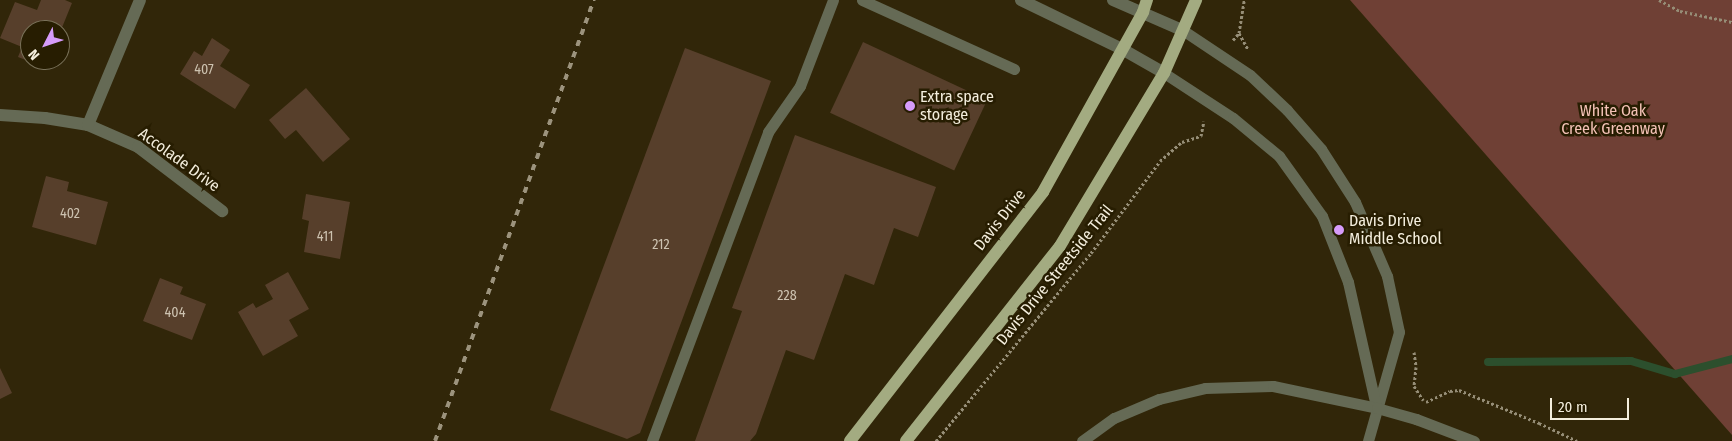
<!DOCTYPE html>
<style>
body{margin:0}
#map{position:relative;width:1732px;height:441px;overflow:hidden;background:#312609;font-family:"Fira Sans Condensed",sans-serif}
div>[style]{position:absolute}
.green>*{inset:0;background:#6f4035}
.stream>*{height:8px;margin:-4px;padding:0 4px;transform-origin:4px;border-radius:4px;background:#2c4f2d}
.building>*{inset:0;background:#573f2b;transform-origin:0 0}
.path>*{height:3px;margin-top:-1.5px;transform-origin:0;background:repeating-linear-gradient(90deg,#968e77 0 2.5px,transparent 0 5px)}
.service>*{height:11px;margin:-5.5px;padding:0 5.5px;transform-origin:5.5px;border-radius:5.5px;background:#656a55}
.minor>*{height:12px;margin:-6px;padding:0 6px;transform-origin:6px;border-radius:6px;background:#656a55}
.primary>*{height:12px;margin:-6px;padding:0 6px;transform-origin:6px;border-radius:6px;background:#a3ab81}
.rail>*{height:4px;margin-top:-2px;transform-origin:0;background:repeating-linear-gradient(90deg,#9c937d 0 6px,transparent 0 12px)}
.dots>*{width:14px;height:14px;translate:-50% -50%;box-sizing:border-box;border:2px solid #271d01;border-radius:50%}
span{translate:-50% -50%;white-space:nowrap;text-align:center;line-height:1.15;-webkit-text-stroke:5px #271d01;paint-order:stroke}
.number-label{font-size:14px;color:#cdc2b0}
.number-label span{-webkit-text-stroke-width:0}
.poi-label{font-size:16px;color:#f4eedd}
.left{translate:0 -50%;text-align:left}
.park-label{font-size:16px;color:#f4c2b6}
.street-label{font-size:16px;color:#f4eedd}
.north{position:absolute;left:20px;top:20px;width:50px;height:50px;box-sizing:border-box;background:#271d01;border:1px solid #797159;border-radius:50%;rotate:229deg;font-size:14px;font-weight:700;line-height:20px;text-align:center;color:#f4eedd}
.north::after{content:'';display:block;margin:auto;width:18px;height:22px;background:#d69bfa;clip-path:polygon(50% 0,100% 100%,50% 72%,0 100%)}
.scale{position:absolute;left:1550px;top:398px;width:79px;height:22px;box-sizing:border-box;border:2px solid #f4eedd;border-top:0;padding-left:6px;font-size:15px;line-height:18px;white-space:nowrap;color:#f4eedd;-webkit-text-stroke:4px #271d01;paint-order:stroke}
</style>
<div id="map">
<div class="green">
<i style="clip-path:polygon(1350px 0,1732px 0,1732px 435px)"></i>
</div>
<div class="stream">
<i style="left:1488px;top:362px;width:143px;rotate:-0.4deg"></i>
<i style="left:1631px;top:361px;width:46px;rotate:16.5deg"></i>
<i style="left:1675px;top:374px;width:59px;rotate:-14.7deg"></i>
</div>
<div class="building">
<i style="clip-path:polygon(41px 0,65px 0,72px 3px,61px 30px,30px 30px,30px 60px,49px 60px,46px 68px,18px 57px,22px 47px,0 38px,15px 2px,37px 10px)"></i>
<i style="clip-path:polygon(212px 38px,230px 50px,220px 66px,250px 85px,235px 109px,180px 74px,194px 51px,202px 56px)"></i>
<i style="left:863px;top:42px;width:137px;height:78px;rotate:25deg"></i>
<i style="clip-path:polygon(685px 48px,771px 81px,640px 433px,627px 439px,550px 410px)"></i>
<i style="clip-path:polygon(306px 88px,350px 139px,323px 162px,296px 130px,285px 139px,269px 120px)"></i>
<i style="clip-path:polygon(795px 135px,936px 187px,918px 237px,894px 228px,874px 285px,845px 274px,814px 360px,786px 350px,756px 434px,750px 441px,695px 441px,742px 311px,732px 308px)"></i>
<i style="clip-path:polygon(46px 176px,69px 182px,67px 191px,108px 202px,96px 245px,32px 227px)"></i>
<i style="clip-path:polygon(306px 194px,350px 202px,340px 259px,304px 252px,309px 221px,302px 219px)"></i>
<i style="clip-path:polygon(288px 272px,309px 309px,289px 320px,298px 336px,263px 356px,238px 312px,253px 303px,256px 308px,273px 299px,265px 285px)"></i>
<i style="clip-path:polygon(160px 278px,183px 287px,180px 294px,206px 304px,192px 340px,143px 321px)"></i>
<i style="clip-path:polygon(0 368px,12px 393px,0 399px)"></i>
</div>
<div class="path">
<i style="left:1659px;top:0;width:24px;rotate:28deg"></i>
<i style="left:1680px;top:11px;width:53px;rotate:11.9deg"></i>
<i style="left:1239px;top:33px;width:18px;rotate:61deg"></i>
<i style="left:1239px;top:33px;width:33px;rotate:-81deg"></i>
<i style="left:1233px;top:40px;width:9px;rotate:-49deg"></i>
<i style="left:1414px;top:352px;width:15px;rotate:82deg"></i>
<i style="left:1416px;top:367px;width:19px;rotate:96deg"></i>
<i style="left:1414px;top:386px;width:17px;rotate:57deg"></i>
<i style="left:1426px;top:402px;width:26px;rotate:-25deg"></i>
<i style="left:1450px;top:391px;width:9px;rotate:-6deg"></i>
<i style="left:1459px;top:390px;width:87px;rotate:22.4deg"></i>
<i style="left:1539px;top:423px;width:42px;rotate:25.3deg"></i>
<i style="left:936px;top:441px;width:244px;rotate:-50.5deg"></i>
<i style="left:1091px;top:253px;width:115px;rotate:-53.1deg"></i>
<i style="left:1160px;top:161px;width:29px;rotate:-41deg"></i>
<i style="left:1182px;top:142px;width:20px;rotate:-18deg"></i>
<i style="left:1201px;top:136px;width:15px;rotate:-79deg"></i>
</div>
<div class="service">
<i style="left:862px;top:0;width:167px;rotate:24.4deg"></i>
<i style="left:1184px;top:31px;width:79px;rotate:33.7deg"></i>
<i style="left:1250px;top:75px;width:51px;rotate:43.4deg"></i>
<i style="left:1287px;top:110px;width:52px;rotate:48.9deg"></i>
<i style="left:1321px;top:149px;width:63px;rotate:57.3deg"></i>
<i style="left:1355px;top:202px;width:81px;rotate:66.6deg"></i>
<i style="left:1387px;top:276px;width:57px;rotate:77.9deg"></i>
<i style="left:1399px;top:332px;width:113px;rotate:105.9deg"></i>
<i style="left:1164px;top:73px;width:82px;rotate:33.1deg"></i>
<i style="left:1233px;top:118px;width:60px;rotate:39.6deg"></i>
<i style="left:1279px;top:156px;width:74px;rotate:54.4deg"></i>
<i style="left:1322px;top:216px;width:71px;rotate:68.5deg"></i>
<i style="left:1348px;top:282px;width:127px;rotate:77.3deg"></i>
<i style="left:652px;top:441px;width:330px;rotate:-69.4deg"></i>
<i style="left:768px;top:132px;width:56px;rotate:-55.2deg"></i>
<i style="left:800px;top:86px;width:92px;rotate:-69deg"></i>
<i style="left:1082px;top:441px;width:39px;rotate:-36deg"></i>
<i style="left:1114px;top:418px;width:49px;rotate:-22.9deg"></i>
<i style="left:1159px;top:399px;width:47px;rotate:-13.4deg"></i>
<i style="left:1205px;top:388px;width:68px;rotate:-1.7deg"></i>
<i style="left:1273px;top:386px;width:106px;rotate:11.9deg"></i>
<i style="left:1377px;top:408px;width:41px;rotate:15.8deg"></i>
<i style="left:1416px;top:419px;width:62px;rotate:20.8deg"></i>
</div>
<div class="minor">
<i style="left:1021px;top:0;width:112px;rotate:25.9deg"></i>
<i style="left:1122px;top:49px;width:48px;rotate:29.7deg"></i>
<i style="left:1113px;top:0;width:77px;rotate:23.6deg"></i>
<i style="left:0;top:115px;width:45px;rotate:3.8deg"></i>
<i style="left:45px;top:118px;width:44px;rotate:9.2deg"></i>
<i style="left:88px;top:125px;width:55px;rotate:23.7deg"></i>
<i style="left:138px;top:147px;width:106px;rotate:37.3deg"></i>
<i style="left:88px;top:125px;width:135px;rotate:-67.4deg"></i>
</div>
<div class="primary">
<i style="left:850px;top:441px;width:315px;rotate:-52.2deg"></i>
<i style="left:1043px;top:192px;width:206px;rotate:-60.9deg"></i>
<i style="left:1143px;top:12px;width:13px;rotate:-72deg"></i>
<i style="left:906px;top:441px;width:248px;rotate:-51.7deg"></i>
<i style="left:1060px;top:246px;width:202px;rotate:-59deg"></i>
<i style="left:1164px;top:73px;width:80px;rotate:-66.3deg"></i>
</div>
<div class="rail">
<i style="left:435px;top:441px;width:469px;rotate:-70.2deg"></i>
</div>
<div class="dots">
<i style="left:910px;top:106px;background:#d69bfa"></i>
<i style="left:1339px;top:230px;background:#d69bfa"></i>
</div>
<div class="number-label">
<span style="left:204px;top:70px">407</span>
<span style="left:70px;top:214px">402</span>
<span style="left:325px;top:237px">411</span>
<span style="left:661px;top:245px">212</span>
<span style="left:787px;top:296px">228</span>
<span style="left:175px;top:313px">404</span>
</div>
<div class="poi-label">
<span class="left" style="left:920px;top:106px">Extra space<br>storage</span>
<span class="left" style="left:1349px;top:230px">Davis Drive<br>Middle School</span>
</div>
<div class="park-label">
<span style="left:1613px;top:120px">White Oak<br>Creek Greenway</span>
</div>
<div class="street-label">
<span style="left:179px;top:160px;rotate:36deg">Accolade Drive</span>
<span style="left:1000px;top:220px;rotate:-52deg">Davis Drive</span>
<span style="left:1055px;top:275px;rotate:-51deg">Davis Drive Streetside Trail</span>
</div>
<div class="north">N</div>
<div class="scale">20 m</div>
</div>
